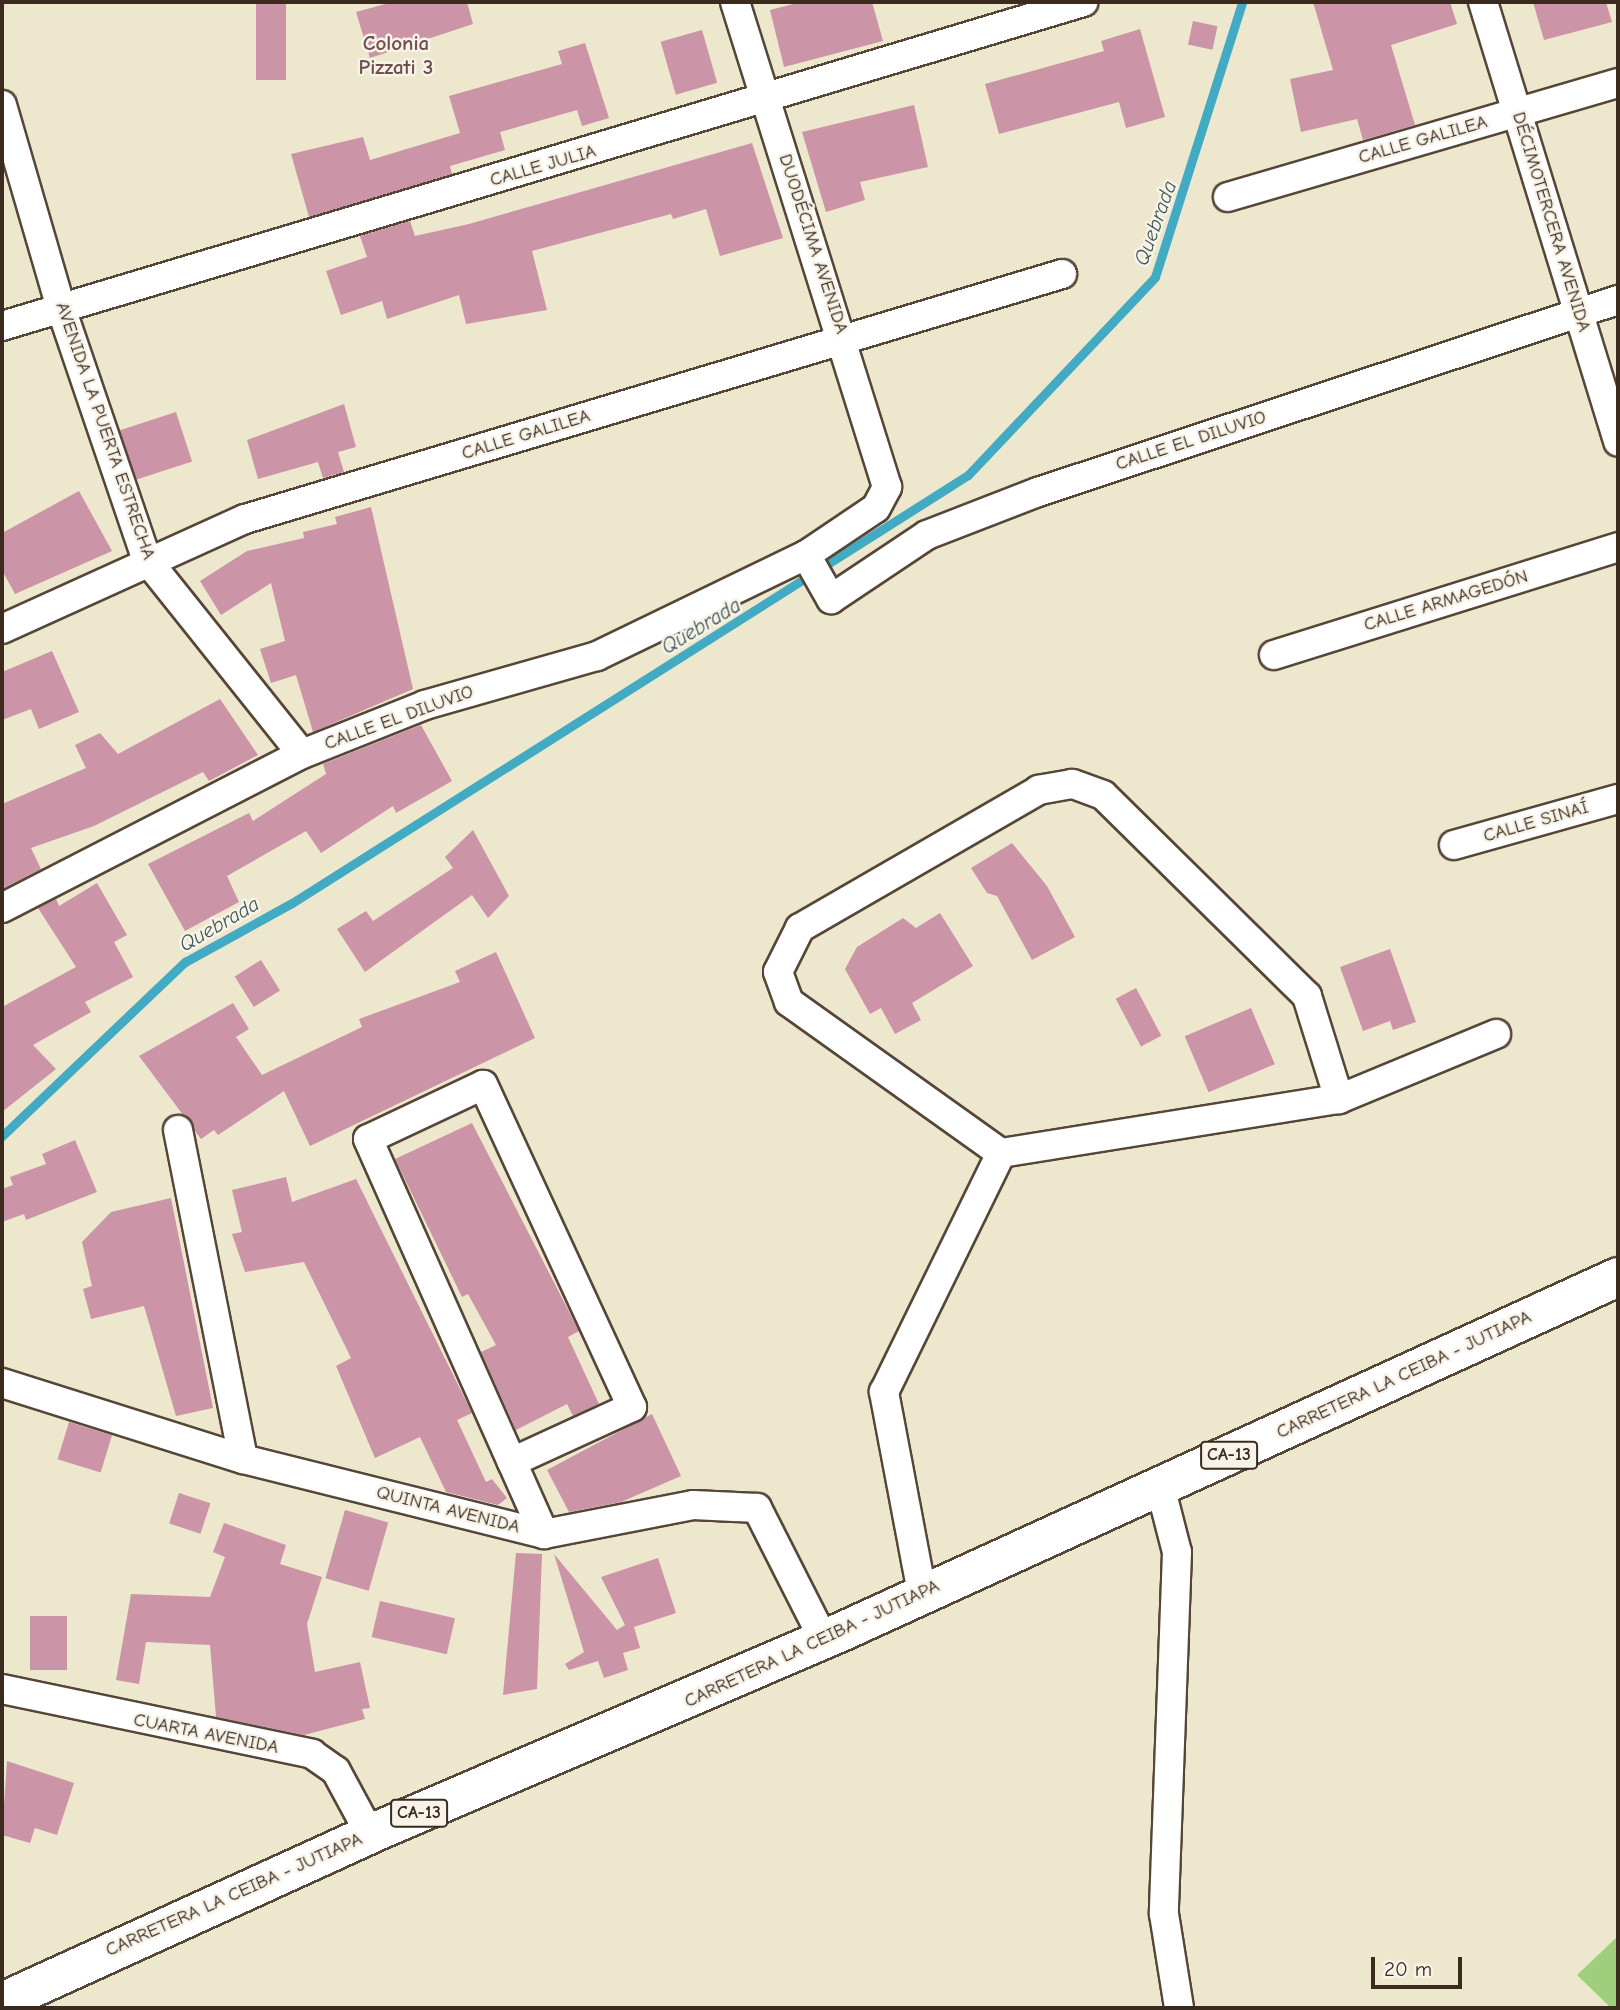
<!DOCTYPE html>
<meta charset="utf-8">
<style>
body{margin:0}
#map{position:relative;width:1620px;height:2010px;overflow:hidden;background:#ede7cd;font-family:"Comic Neue",sans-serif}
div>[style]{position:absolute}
.green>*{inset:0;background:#9fcf7d}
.stream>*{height:9px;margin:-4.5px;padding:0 4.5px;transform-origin:4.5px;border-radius:4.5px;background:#42aac2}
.building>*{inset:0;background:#cc94a7;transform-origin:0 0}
.roads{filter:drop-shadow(2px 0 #564638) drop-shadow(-2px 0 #564638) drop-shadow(0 2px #564638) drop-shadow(0 -2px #564638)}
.street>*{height:28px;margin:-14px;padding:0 14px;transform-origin:14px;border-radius:14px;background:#fff}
.primary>*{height:38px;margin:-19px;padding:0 19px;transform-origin:19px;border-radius:19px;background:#fff}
span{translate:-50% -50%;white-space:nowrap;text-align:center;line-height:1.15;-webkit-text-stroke:5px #f7f3e8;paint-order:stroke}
.shield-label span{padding:2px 5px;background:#f7f3e8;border:2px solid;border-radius:5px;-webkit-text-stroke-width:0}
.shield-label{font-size:18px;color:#3b2a1e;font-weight:700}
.street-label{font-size:19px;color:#3b2a1e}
.neighbourhood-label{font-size:21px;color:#6e4f4e;font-weight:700}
.water-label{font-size:21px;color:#3d5757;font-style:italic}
.frame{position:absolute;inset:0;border:4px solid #3b2a1e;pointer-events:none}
.scale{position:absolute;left:1371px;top:1957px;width:91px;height:32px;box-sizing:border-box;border:4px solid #3b2a1e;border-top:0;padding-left:9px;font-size:21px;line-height:24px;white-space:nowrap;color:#3b2a1e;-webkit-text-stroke:5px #f7f3e8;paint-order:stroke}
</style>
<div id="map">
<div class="green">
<i style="clip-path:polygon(1618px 1936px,1618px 2008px,1611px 2008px,1577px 1975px)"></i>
</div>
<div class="stream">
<i style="left:2px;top:1136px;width:253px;rotate:-43.6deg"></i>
<i style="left:185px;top:962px;width:122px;rotate:-28.9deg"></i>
<i style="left:292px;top:903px;width:800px;rotate:-32.34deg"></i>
<i style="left:968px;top:475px;width:272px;rotate:-46.6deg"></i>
<i style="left:1155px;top:277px;width:288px;rotate:-72.4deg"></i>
</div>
<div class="building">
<i style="left:256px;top:2px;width:30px;height:78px"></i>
<i style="clip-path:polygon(393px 2px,467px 2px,473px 24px,370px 58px,356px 12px)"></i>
<i style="clip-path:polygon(801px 2px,872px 2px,883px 41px,784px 67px,770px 10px)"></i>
<i style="clip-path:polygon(1313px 2px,1450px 2px,1457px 24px,1391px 45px,1415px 125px,1363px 140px,1357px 119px,1301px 132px,1290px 79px,1333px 70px)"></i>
<i style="clip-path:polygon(1533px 2px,1606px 2px,1612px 22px,1544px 40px)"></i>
<i style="left:1193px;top:21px;width:25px;height:24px;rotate:12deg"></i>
<i style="clip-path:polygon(1140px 29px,1165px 117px,1126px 128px,1119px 102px,999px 134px,985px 84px,1104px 51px,1101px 41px)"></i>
<i style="left:702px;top:30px;width:55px;height:43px;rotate:74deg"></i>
<i style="clip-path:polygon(585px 43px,609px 118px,582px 126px,577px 110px,500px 132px,505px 150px,450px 166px,452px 174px,309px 217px,291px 154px,363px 137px,370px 160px,460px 133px,449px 96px,562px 64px,558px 51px)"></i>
<i style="clip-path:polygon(914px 105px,928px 167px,860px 182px,865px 200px,826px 212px,802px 132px)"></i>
<i style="clip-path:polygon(752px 143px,783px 238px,720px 256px,706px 209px,673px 219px,671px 214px,532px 251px,547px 310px,466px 324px,459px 295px,387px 319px,382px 301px,341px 315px,326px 271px,367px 257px,360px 236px,410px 221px,415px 236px,469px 224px)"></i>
<i style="clip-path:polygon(344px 404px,356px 447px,338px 452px,344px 472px,323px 478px,318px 462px,258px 479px,247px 440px)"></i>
<i style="left:176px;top:412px;width:52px;height:59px;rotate:72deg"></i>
<i style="clip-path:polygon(79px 491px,112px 551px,15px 594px,2px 570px,2px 533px)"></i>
<i style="clip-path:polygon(371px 507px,413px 689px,313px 732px,296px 675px,271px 683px,260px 649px,285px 641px,271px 583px,221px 615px,200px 581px,247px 551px,304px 538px,303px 532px,337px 524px,335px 517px)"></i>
<i style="clip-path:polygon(52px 651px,79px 712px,39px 729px,31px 709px,2px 720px,2px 672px)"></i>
<i style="clip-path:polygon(220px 699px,258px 755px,209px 781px,203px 772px,94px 826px,31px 848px,41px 869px,2px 889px,2px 804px,86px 768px,75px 745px,100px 733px,118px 754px)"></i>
<i style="clip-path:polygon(421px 725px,452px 781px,396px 813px,393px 806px,321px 853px,306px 831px,227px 876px,239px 902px,185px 931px,148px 864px,249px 813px,253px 821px,326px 774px,323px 764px)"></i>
<i style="clip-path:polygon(473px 830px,509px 896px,488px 918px,472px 895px,365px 972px,337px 929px,366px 911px,373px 921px,453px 868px,445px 857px)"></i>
<i style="clip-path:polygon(1012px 843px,1047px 886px,1075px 937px,1032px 960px,997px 896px,987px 893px,971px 868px)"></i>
<i style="clip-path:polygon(97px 883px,127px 935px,114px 942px,133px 977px,85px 1002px,91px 1012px,33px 1045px,56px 1069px,2px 1112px,2px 1007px,76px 967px,38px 908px,56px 899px,59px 906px)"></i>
<i style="clip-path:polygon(940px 913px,973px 966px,912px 1003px,921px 1020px,895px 1034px,881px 1008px,870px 1014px,845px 969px,857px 947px,903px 918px,916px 928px)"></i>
<i style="clip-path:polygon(1390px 949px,1416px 1022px,1393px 1030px,1390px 1021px,1363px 1031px,1340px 967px)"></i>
<i style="clip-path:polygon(496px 952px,535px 1038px,310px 1146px,284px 1091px,218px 1135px,214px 1130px,201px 1139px,139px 1056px,233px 1003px,249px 1029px,236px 1037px,262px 1075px,362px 1027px,359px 1019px,460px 982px,455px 971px)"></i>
<i style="left:261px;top:960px;width:36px;height:31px;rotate:58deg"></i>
<i style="left:1136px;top:988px;width:54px;height:23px;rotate:62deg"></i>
<i style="left:1251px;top:1008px;width:61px;height:72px;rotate:67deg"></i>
<i style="clip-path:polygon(472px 1123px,579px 1331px,568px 1337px,599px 1404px,573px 1416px,567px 1404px,516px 1430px,481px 1352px,496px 1345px,468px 1294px,462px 1297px,395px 1159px)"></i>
<i style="clip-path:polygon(75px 1140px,97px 1192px,26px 1220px,24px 1214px,2px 1222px,2px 1189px,13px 1185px,10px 1177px,46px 1164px,42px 1154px)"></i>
<i style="clip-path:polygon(286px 1177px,292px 1202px,356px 1179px,472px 1413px,457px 1420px,486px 1482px,492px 1479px,507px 1498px,498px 1505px,446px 1492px,420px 1437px,375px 1458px,336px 1366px,351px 1358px,304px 1262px,245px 1272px,232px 1234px,242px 1232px,232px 1190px)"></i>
<i style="clip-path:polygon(171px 1198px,213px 1408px,176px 1416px,144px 1306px,91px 1319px,83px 1289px,92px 1286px,82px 1242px,111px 1212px)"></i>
<i style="clip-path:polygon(652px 1414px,681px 1476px,621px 1502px,569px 1512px,547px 1470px)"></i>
<i style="left:69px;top:1422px;width:45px;height:39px;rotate:17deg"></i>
<i style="left:179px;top:1493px;width:33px;height:32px;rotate:18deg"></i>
<i style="left:345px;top:1510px;width:45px;height:71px;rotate:16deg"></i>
<i style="clip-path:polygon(224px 1523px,286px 1545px,280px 1564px,322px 1577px,307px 1624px,315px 1672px,360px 1662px,370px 1708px,362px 1709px,365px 1719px,304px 1735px,216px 1717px,210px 1645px,146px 1642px,139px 1684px,116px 1680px,131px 1594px,210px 1597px,225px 1557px,213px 1552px)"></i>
<i style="clip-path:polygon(516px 1553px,542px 1554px,537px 1689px,503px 1695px)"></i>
<i style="clip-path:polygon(554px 1554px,617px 1630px,625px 1625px,601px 1577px,658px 1558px,676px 1613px,634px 1627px,640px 1648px,623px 1653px,628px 1670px,604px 1678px,598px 1661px,569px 1670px,565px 1664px,584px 1652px)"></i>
<i style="left:380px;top:1601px;width:77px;height:37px;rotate:13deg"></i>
<i style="left:30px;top:1616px;width:37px;height:54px"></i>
<i style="clip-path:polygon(7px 1761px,74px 1783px,57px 1835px,35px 1828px,30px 1843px,2px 1835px)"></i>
</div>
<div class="roads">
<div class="street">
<i style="left:1483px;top:2px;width:460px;rotate:72.9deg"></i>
<i style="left:2px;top:105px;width:211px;rotate:73.8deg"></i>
<i style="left:61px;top:308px;width:266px;rotate:71.2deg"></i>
<i style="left:147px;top:560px;width:248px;rotate:51.4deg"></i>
<i style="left:1228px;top:197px;width:406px;rotate:-16.3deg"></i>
<i style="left:2px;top:326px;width:1129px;rotate:-16.68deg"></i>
<i style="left:806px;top:555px;width:51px;rotate:60.4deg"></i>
<i style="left:831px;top:599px;width:115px;rotate:-33.7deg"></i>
<i style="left:927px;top:535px;width:119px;rotate:-21.2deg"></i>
<i style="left:1038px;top:492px;width:611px;rotate:-18.32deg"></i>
<i style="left:2px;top:629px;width:267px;rotate:-24.4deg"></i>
<i style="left:245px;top:519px;width:853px;rotate:-16.69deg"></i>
<i style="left:1274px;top:655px;width:361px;rotate:-17.4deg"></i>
<i style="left:1454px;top:845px;width:170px;rotate:-15.7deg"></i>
<i style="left:2px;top:908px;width:337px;rotate:-27.2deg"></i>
<i style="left:302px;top:754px;width:132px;rotate:-21.7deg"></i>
<i style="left:425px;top:705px;width:179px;rotate:-15.9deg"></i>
<i style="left:597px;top:656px;width:232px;rotate:-25.8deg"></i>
<i style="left:806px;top:555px;width:84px;rotate:-33.9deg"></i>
<i style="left:876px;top:508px;width:24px;rotate:-62deg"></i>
<i style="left:887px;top:487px;width:508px;rotate:-107.4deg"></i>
<i style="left:1339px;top:1099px;width:108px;rotate:-107.3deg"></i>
<i style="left:1307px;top:996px;width:286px;rotate:-135.4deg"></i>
<i style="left:1103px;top:795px;width:33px;rotate:-160deg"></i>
<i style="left:1072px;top:784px;width:34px;rotate:170deg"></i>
<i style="left:1039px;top:790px;width:276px;rotate:150deg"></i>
<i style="left:800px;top:928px;width:49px;rotate:116.6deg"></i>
<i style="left:778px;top:972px;width:32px;rotate:70deg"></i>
<i style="left:789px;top:1002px;width:260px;rotate:35.5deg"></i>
<i style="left:1001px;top:1153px;width:342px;rotate:-9.1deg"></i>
<i style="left:1339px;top:1099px;width:170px;rotate:-22.5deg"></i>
<i style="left:178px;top:1130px;width:335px;rotate:78.8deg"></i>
<i style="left:2px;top:1383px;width:253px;rotate:17.5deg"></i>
<i style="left:243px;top:1459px;width:310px;rotate:14deg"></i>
<i style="left:544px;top:1534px;width:152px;rotate:-11deg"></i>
<i style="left:693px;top:1505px;width:64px;rotate:2.7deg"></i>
<i style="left:757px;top:1508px;width:148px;rotate:63.1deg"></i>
<i style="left:512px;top:1462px;width:132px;rotate:-24.6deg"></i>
<i style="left:632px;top:1407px;width:355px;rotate:-114.8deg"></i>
<i style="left:483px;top:1085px;width:127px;rotate:154.8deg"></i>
<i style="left:368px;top:1139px;width:354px;rotate:66deg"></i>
<i style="left:512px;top:1462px;width:79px;rotate:66deg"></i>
<i style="left:1160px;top:1486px;width:68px;rotate:75.6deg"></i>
<i style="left:1177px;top:1552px;width:362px;rotate:92.1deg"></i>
<i style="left:1164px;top:1914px;width:95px;rotate:80.9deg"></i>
<i style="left:922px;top:1593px;width:205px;rotate:-100.7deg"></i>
<i style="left:884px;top:1392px;width:266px;rotate:-63.9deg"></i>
<i style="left:2px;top:1689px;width:317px;rotate:11.8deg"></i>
<i style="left:312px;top:1754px;width:29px;rotate:35deg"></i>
<i style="left:336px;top:1771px;width:72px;rotate:61.6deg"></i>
</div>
<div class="primary">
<i style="left:2px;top:2002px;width:405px;rotate:-24.5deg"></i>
<i style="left:370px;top:1834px;width:512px;rotate:-23.21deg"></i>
<i style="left:841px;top:1632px;width:854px;rotate:-24.55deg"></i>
</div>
</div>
<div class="shield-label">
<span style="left:1229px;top:1455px">CA-13</span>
<span style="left:419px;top:1813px">CA-13</span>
</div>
<div class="street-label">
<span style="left:1423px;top:140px;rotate:-16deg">CALLE GALILEA</span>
<span style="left:543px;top:166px;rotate:-16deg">CALLE JULIA</span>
<span style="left:1551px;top:222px;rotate:73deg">DÉCIMOTERCERA AVENIDA</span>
<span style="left:813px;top:244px;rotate:72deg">DUODÉCIMA AVENIDA</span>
<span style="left:105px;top:431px;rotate:71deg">AVENIDA LA PUERTA ESTRECHA</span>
<span style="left:526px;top:435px;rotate:-17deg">CALLE GALILEA</span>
<span style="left:1191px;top:441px;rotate:-18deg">CALLE EL DILUVIO</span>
<span style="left:1446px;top:601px;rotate:-17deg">CALLE ARMAGEDÓN</span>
<span style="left:399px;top:718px;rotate:-20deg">CALLE EL DILUVIO</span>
<span style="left:1536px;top:822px;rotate:-16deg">CALLE SINAÍ</span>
<span style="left:1404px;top:1375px;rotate:-25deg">CARRETERA LA CEIBA - JUTIAPA</span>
<span style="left:448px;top:1510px;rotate:14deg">QUINTA AVENIDA</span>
<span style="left:812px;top:1644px;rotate:-25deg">CARRETERA LA CEIBA - JUTIAPA</span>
<span style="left:206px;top:1734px;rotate:11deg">CUARTA AVENIDA</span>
<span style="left:234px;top:1895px;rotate:-24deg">CARRETERA LA CEIBA - JUTIAPA</span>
</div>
<div class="neighbourhood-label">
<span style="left:396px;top:55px">Colonia<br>Pizzati 3</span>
</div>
<div class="water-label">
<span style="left:1155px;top:223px;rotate:-70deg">Quebrada</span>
<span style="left:701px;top:626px;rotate:-31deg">Quebrada</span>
<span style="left:219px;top:924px;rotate:-30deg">Quebrada</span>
</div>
<div class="frame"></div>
<div class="scale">20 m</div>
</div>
